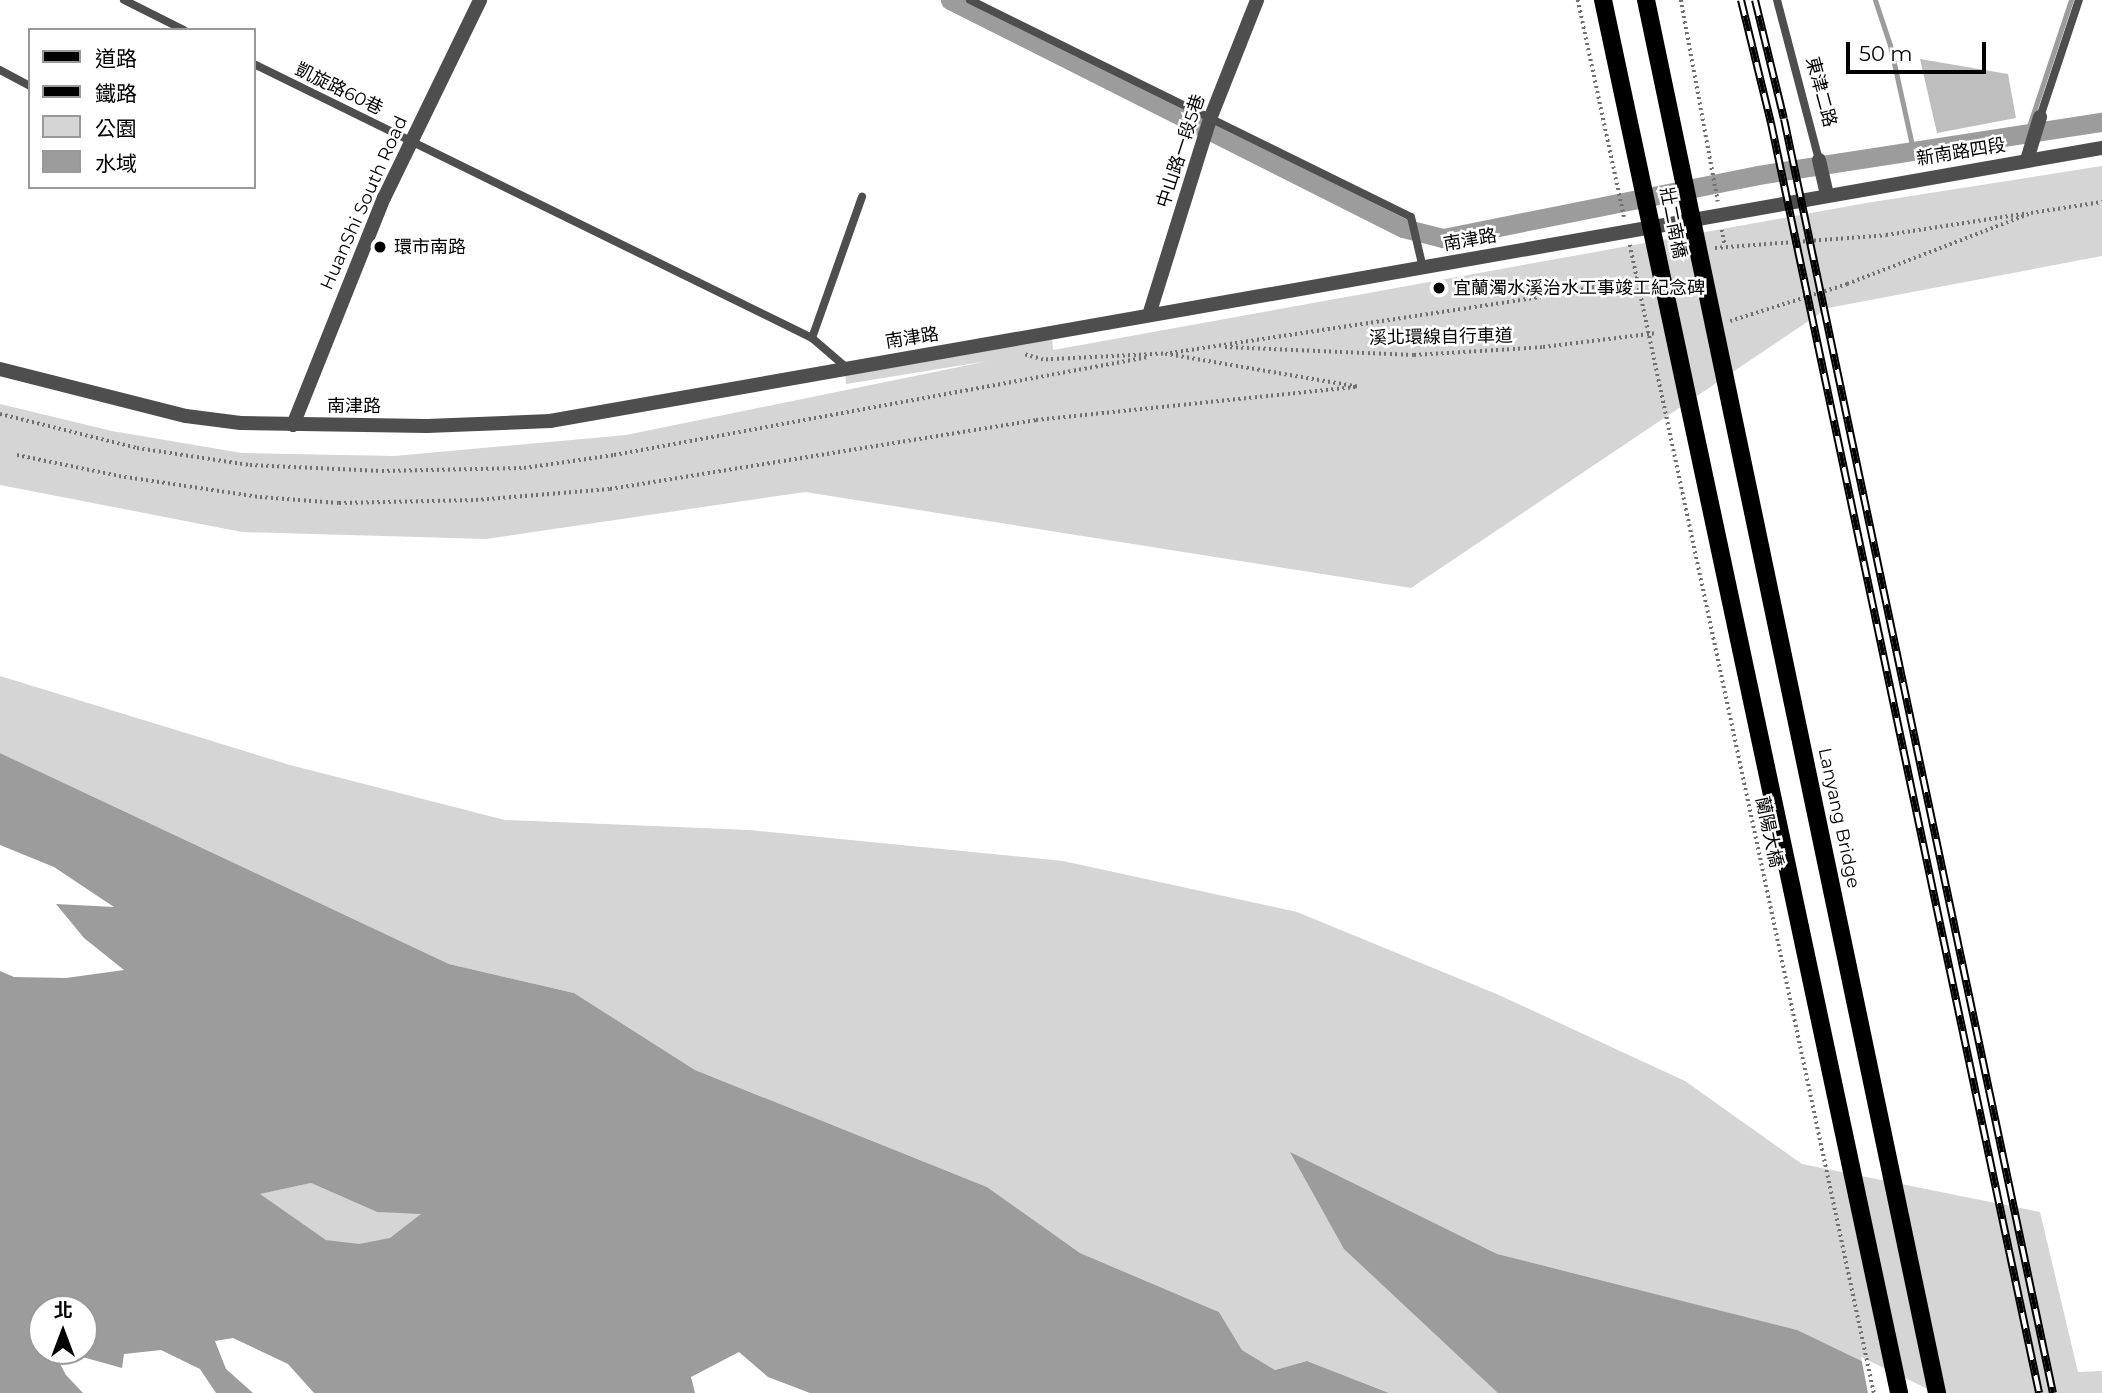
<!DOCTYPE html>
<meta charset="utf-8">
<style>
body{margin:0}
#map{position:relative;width:2102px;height:1393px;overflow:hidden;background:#fff;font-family:Montserrat,"Noto Sans TC",sans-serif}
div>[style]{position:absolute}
.green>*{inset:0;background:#d5d5d5}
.water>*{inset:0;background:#9c9c9c}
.pier>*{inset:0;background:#fff}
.stream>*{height:5px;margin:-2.5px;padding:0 2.5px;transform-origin:2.5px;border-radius:2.5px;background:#9c9c9c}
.canal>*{height:19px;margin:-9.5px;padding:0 9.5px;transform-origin:9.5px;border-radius:9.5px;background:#9c9c9c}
.building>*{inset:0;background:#bebebe}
.path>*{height:3.5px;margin-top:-1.75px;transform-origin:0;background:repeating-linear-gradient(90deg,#707070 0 2px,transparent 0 5.5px)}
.service>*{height:8px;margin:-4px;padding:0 4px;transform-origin:4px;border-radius:4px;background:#4e4e4e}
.minor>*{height:14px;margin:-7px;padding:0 7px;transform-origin:7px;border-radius:7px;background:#4e4e4e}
.tertiary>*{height:14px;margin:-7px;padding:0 7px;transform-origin:7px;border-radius:7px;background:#4e4e4e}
.primary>*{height:18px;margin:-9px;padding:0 9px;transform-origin:9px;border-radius:9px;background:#000}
.rail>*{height:8px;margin-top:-4px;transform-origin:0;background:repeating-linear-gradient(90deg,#fff 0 16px,#000 0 32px);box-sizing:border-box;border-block:2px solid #000}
.dots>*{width:19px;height:19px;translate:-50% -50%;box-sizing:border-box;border:4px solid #fff;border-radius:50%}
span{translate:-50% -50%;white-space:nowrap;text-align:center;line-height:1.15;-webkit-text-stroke:5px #fff;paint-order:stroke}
.street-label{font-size:18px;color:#000}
.poi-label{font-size:18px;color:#000}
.left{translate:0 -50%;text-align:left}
.legend{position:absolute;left:28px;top:28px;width:228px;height:161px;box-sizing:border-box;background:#fff;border:2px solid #999;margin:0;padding:9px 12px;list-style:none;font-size:21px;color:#000}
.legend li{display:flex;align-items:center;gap:14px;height:35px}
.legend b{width:35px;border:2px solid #999}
.north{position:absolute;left:28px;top:1295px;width:70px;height:70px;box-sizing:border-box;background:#fff;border:2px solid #999;border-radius:50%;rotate:0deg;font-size:19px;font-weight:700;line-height:28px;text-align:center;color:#000}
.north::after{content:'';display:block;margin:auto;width:24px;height:32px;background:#000;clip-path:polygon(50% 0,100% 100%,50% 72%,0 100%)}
.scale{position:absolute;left:1846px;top:42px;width:140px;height:32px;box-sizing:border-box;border:4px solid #000;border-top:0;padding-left:9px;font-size:21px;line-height:24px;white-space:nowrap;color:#000;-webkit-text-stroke:5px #fff;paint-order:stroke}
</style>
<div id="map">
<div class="green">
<i style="clip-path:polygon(2102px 166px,2102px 256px,1828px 308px,1411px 588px,805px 492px,486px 539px,242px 532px,0 485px,0 404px,112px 431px,242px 453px,394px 456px,626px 435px,988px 361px,846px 384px,845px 372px,1052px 339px,1053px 350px,1866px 203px)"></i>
<i style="clip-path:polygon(0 676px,290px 765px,505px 820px,750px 830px,1063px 861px,1297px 912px,1499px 995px,1685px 1081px,1802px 1164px,2040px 1212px,2078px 1372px,2102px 1371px,2102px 1393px,1389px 1393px,1307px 1361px,1275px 1370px,1242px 1350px,1219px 1312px,1080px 1253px,987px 1187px,695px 1070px,574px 993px,449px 964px,0 753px)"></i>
<i style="clip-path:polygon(311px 1183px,377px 1212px,422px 1213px,548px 1291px,326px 1240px,259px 1194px)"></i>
</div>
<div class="water">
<i style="clip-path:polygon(evenodd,0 753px,449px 964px,574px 993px,695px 1070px,987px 1187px,1080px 1253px,1219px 1312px,1242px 1350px,1275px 1370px,1307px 1361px,1389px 1393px,810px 1393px,768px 1377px,739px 1352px,691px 1377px,695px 1393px,314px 1393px,288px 1364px,233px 1338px,215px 1341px,226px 1369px,253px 1393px,216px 1393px,200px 1369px,161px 1350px,124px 1354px,122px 1368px,61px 1351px,84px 1351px,84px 1309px,42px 1309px,42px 1351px,53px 1351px,66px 1375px,83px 1393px,0 1393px,0 971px,14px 977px,66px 978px,124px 970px,84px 938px,56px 904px,114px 907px,54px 867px,0 845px,0 753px,311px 1183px,377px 1212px,421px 1214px,390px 1238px,359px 1244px,326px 1240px,260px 1194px,311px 1183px)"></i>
<i style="clip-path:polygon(1290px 1152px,1497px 1254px,1797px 1330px,1928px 1393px,1498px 1393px,1344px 1249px)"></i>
</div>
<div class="pier">
<i style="clip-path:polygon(1861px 1357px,1930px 1390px,1932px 1393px,1868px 1393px)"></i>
</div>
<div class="stream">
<i style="left:1875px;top:0;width:47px;rotate:71.6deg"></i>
<i style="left:1890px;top:45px;width:107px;rotate:77.6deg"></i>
<i style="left:2027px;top:132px;width:139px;rotate:-71.6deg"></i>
</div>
<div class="canal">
<i style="left:950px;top:0;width:507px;rotate:26.72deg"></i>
<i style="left:1403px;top:228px;width:41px;rotate:14deg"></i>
<i style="left:1443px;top:238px;width:321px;rotate:-11.3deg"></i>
<i style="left:1758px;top:175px;width:348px;rotate:-8.8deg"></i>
</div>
<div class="building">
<i style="clip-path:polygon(1920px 59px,2008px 74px,2016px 118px,1937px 133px)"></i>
</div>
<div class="path">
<i style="left:1578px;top:0;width:222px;rotate:78deg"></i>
<i style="left:1681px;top:0;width:205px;rotate:79.6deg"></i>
<i style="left:2031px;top:213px;width:72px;rotate:-8.8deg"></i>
<i style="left:1722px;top:230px;width:15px;rotate:79deg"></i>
<i style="left:1630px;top:245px;width:1174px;rotate:78deg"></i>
<i style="left:1715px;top:248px;width:171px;rotate:-4.3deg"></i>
<i style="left:1886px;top:235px;width:140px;rotate:-8.7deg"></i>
<i style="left:1730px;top:321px;width:123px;rotate:-17.5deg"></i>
<i style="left:1847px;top:284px;width:197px;rotate:-21.1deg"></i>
<i style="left:1225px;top:347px;width:189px;rotate:2.4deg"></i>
<i style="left:1414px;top:355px;width:129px;rotate:-3.5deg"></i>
<i style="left:1543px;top:347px;width:115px;rotate:-7deg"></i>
<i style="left:1170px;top:353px;width:400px;rotate:-8.6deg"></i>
<i style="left:1565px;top:293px;width:74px;rotate:-11.8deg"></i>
<i style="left:0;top:414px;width:141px;rotate:13.9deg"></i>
<i style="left:137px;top:448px;width:114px;rotate:8.6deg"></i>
<i style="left:250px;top:465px;width:132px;rotate:2.6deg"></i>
<i style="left:382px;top:471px;width:142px;rotate:-1.2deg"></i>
<i style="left:524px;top:468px;width:91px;rotate:-8.2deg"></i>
<i style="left:614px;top:455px;width:543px;rotate:-10.4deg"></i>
<i style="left:17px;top:455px;width:104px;rotate:11.6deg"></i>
<i style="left:119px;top:476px;width:143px;rotate:8.5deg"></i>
<i style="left:260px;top:497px;width:79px;rotate:4.3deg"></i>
<i style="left:339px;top:503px;width:137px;rotate:-1.3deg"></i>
<i style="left:476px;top:500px;width:134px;rotate:-4.7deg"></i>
<i style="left:610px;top:489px;width:432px;rotate:-9.2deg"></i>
<i style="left:1036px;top:420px;width:323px;rotate:-5.9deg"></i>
<i style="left:1357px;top:387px;width:197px;rotate:-170.3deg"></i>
<i style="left:1163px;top:354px;width:120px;rotate:177.1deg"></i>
<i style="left:1043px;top:360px;width:19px;rotate:-164deg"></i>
</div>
<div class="service">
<i style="left:124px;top:0;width:67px;rotate:26.6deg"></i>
<i style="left:970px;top:0;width:491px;rotate:26.2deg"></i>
<i style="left:1411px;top:217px;width:52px;rotate:76.8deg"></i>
<i style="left:1777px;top:0;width:165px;rotate:75.3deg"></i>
<i style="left:254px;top:64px;width:622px;rotate:26.15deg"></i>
<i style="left:812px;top:338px;width:46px;rotate:40.6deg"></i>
<i style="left:0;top:70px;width:34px;rotate:28deg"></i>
<i style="left:2040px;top:117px;width:123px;rotate:-71.6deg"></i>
<i style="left:812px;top:338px;width:150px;rotate:-70.5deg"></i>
</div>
<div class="minor">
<i style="left:1819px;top:160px;width:35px;rotate:77deg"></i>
<i style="left:2027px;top:160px;width:45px;rotate:-73.2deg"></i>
<i style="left:1149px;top:315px;width:205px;rotate:-72.7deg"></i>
<i style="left:1210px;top:119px;width:128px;rotate:-68.4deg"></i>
<i style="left:293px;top:425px;width:245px;rotate:-68.2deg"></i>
<i style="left:384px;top:198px;width:220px;rotate:-64.1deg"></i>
</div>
<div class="tertiary">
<i style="left:0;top:369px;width:192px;rotate:14.2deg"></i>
<i style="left:186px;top:416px;width:55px;rotate:7.3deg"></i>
<i style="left:241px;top:423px;width:186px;rotate:0.9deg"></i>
<i style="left:427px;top:426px;width:123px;rotate:-2.3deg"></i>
<i style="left:550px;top:421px;width:1576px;rotate:-9.98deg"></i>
</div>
<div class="primary">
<i style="left:1603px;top:0;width:1424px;rotate:78deg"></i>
<i style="left:1646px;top:0;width:1423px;rotate:78.2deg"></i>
</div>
<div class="rail">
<i style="left:1741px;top:0;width:127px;rotate:76.3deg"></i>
<i style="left:1771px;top:123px;width:1298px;rotate:78.08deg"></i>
<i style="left:1755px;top:0;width:122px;rotate:76.3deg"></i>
<i style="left:1784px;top:119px;width:1302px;rotate:78.08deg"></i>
</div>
<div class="dots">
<i style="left:380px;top:247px;background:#000"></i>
<i style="left:1439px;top:288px;background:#000"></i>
</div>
<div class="street-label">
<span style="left:339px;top:89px;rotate:26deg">凱旋路60巷</span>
<span style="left:1821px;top:92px;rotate:75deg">東津二路</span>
<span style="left:1181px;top:151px;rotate:-72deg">中山路一段5巷</span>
<span style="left:1961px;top:152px;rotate:-9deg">新南路四段</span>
<span style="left:364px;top:203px;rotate:-66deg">HuanShi South Road</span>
<span style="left:1673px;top:223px;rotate:79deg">壯二南橋</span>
<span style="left:1470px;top:240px;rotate:-10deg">南津路</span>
<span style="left:1441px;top:337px;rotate:-1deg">溪北環線自行車道</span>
<span style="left:912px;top:338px;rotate:-9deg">南津路</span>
<span style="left:354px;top:406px">南津路</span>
<span style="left:1839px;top:818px;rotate:78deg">Lanyang Bridge</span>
<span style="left:1769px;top:832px;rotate:78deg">蘭陽大橋</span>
</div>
<div class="poi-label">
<span class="left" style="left:394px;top:247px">環市南路</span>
<span class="left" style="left:1453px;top:288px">宜蘭濁水溪治水工事竣工紀念碑</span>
</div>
<ul class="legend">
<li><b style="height:9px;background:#000"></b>道路</li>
<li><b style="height:9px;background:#000"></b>鐵路</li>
<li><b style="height:19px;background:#d5d5d5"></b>公園</li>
<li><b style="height:19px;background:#9c9c9c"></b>水域</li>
</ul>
<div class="north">北</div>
<div class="scale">50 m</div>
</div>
